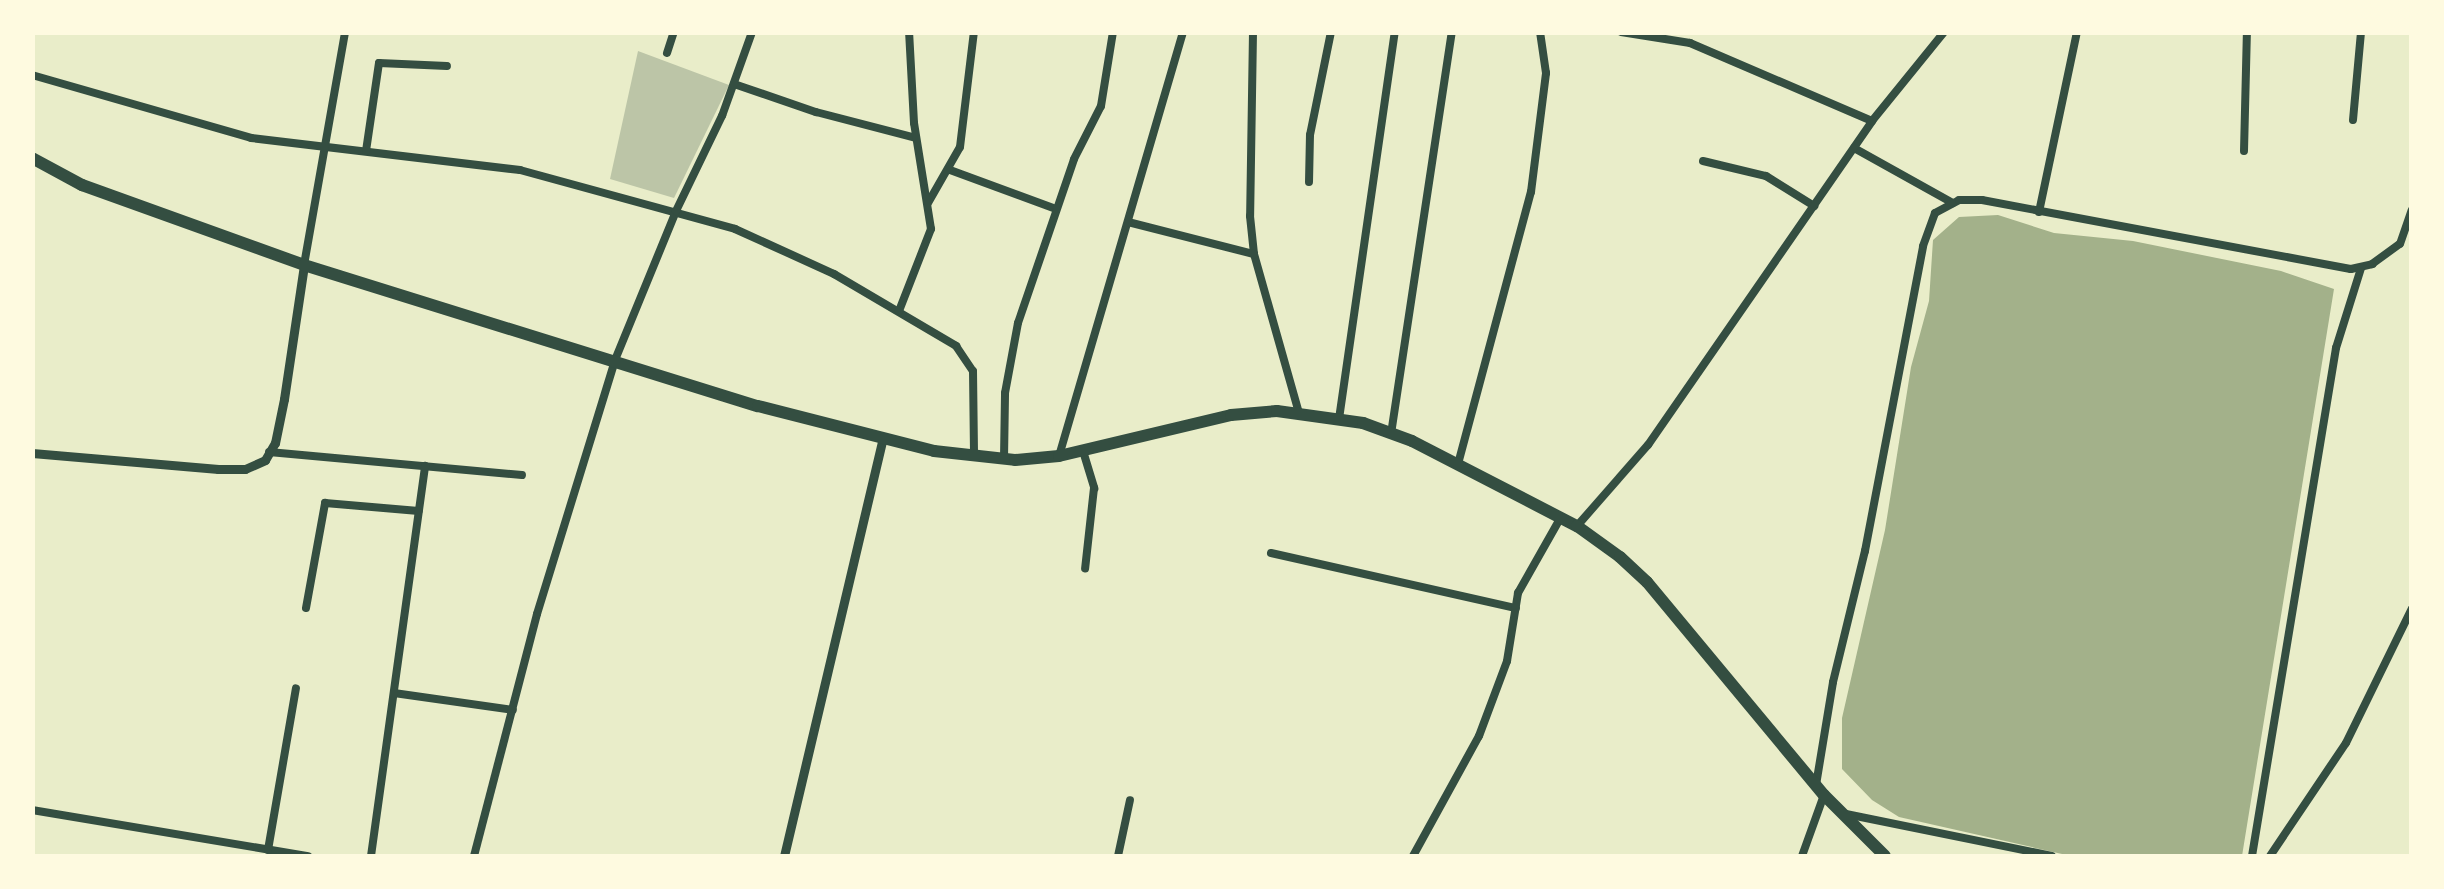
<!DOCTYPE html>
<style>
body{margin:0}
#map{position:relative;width:2444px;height:889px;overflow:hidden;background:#e9edc9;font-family:Arial,sans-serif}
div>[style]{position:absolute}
.water>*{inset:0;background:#a3b18a}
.building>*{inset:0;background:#bcc5a7}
.minor>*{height:8px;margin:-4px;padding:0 4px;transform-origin:4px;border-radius:4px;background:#344e41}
.tertiary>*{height:9px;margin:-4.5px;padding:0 4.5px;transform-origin:4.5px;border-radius:4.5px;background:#344e41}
.trunk>*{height:12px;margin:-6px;padding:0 6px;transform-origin:6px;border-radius:6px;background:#344e41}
span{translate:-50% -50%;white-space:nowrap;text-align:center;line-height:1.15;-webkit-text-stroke:10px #fefae0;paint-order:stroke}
.frame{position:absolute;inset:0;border:35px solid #fefae0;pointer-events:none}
</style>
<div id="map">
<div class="water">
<i style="clip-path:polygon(1998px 215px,2054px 233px,2133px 241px,2281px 271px,2334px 289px,2242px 856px,2071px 856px,1899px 817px,1872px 800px,1842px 769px,1842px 718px,1885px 530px,1911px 367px,1929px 301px,1933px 240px,1959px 217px)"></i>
</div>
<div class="building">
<i style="clip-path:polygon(638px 51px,729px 85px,674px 198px,610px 179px)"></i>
</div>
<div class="minor">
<i style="left:1253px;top:32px;width:184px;rotate:90.9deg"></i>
<i style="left:1250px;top:216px;width:38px;rotate:84deg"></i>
<i style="left:1254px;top:254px;width:165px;rotate:74.2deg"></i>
<i style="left:1621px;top:32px;width:70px;rotate:9.1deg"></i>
<i style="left:1690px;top:43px;width:198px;rotate:23.2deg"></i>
<i style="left:667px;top:53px;width:22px;rotate:-72deg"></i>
<i style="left:32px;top:75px;width:228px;rotate:16deg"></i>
<i style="left:251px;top:138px;width:271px;rotate:6.8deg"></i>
<i style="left:520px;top:170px;width:223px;rotate:15.3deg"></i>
<i style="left:735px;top:229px;width:109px;rotate:24.4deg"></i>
<i style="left:834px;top:274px;width:142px;rotate:30.5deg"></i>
<i style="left:956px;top:346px;width:30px;rotate:56deg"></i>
<i style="left:973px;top:371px;width:86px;rotate:89.3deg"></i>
<i style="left:734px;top:84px;width:87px;rotate:18.9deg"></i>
<i style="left:816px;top:112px;width:103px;rotate:14.6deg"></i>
<i style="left:2353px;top:120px;width:88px;rotate:-84.8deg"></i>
<i style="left:1854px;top:148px;width:113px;rotate:29.1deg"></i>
<i style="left:366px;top:151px;width:89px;rotate:-81.6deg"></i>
<i style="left:379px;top:63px;width:68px;rotate:2.5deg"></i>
<i style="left:2244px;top:151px;width:119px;rotate:-88.6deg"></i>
<i style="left:1703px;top:161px;width:65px;rotate:13.4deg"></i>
<i style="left:1766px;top:176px;width:57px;rotate:32deg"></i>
<i style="left:950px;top:170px;width:113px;rotate:20.2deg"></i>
<i style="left:1309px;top:182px;width:47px;rotate:-88.8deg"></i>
<i style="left:1310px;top:135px;width:105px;rotate:-78.5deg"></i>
<i style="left:928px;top:203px;width:64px;rotate:-60.3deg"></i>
<i style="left:960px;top:147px;width:116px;rotate:-83.1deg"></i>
<i style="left:2039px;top:212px;width:184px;rotate:-78.1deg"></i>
<i style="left:1128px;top:222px;width:130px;rotate:14.3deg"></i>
<i style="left:304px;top:265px;width:237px;rotate:-80deg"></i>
<i style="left:899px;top:311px;width:88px;rotate:-68.7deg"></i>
<i style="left:931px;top:229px;width:107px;rotate:-99.1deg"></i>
<i style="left:914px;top:123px;width:91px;rotate:-93.1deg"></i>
<i style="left:1339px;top:419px;width:391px;rotate:-81.8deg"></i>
<i style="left:1391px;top:434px;width:407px;rotate:-81.4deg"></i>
<i style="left:1083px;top:451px;width:39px;rotate:73deg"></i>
<i style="left:1094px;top:488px;width:81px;rotate:96.3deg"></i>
<i style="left:269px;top:452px;width:254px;rotate:5.2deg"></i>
<i style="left:1059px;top:456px;width:442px;rotate:-73.7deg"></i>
<i style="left:1004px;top:459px;width:66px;rotate:-89.1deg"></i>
<i style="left:1005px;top:393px;width:71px;rotate:-79.5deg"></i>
<i style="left:1018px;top:323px;width:173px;rotate:-71.1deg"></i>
<i style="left:1074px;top:159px;width:59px;rotate:-63deg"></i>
<i style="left:1101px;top:106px;width:75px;rotate:-80.8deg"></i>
<i style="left:1458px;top:464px;width:282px;rotate:-75deg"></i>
<i style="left:1531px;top:192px;width:120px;rotate:-82.8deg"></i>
<i style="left:1546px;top:73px;width:41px;rotate:-98.3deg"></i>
<i style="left:1577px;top:526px;width:108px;rotate:-48.8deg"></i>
<i style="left:1648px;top:445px;width:394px;rotate:-55.3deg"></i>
<i style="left:1872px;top:121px;width:114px;rotate:-51deg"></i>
<i style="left:1271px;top:553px;width:251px;rotate:12.7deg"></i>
<i style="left:306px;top:608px;width:107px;rotate:-79.7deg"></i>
<i style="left:325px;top:503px;width:94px;rotate:4.9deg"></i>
<i style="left:394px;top:693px;width:120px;rotate:8.1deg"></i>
<i style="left:1816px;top:785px;width:104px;rotate:-80.6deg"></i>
<i style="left:1833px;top:682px;width:135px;rotate:-76.3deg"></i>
<i style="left:1865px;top:551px;width:310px;rotate:-79.2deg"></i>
<i style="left:1923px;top:246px;width:35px;rotate:-70deg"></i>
<i style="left:1935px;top:213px;width:27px;rotate:-28deg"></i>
<i style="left:1959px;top:200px;width:23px"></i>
<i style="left:1982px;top:200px;width:375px;rotate:10.6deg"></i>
<i style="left:2351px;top:269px;width:22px;rotate:-13deg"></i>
<i style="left:2372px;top:264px;width:34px;rotate:-36deg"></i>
<i style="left:2400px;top:244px;width:36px;rotate:-71deg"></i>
<i style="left:32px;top:810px;width:280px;rotate:9.5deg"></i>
<i style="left:1846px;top:814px;width:210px;rotate:11.5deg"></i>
<i style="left:268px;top:850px;width:164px;rotate:-80.2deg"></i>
<i style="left:371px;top:856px;width:394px;rotate:-82.1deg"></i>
<i style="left:474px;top:856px;width:250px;rotate:-75.4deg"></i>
<i style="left:537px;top:614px;width:266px;rotate:-72.9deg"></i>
<i style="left:615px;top:360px;width:161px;rotate:-67.7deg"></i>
<i style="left:676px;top:211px;width:106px;rotate:-64.2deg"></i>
<i style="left:722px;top:116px;width:89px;rotate:-70.3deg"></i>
<i style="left:1118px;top:856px;width:57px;rotate:-77.9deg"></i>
<i style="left:1413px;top:856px;width:137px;rotate:-61.2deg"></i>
<i style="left:1479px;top:736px;width:80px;rotate:-69.5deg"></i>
<i style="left:1507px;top:661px;width:69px;rotate:-80.8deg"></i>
<i style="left:1518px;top:593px;width:87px;rotate:-60.5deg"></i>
<i style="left:1802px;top:856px;width:65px;rotate:-70.2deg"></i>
<i style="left:2252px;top:856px;width:515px;rotate:-80.61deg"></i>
<i style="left:2336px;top:348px;width:84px;rotate:-72.6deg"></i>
<i style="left:2270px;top:856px;width:136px;rotate:-56.1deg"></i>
<i style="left:2346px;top:743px;width:150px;rotate:-63.9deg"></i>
</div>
<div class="tertiary">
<i style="left:32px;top:453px;width:187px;rotate:4.9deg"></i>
<i style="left:218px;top:469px;width:27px"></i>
<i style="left:245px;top:469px;width:22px;rotate:-24deg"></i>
<i style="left:265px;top:460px;width:20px;rotate:-60deg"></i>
<i style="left:275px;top:443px;width:45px;rotate:-78.4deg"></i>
<i style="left:284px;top:399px;width:135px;rotate:-81.5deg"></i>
<i style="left:784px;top:856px;width:427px;rotate:-76.7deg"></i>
</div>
<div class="trunk">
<i style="left:32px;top:158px;width:57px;rotate:28.4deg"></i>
<i style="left:82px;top:185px;width:236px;rotate:19.8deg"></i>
<i style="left:304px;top:265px;width:475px;rotate:17.3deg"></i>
<i style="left:758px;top:406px;width:182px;rotate:14.3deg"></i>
<i style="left:934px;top:451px;width:81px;rotate:6.3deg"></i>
<i style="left:1015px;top:460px;width:44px;rotate:-5.2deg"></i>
<i style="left:1059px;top:456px;width:177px;rotate:-13.4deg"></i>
<i style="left:1231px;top:415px;width:46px;rotate:-5deg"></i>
<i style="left:1277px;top:411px;width:87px;rotate:7.9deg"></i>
<i style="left:1363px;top:423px;width:52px;rotate:20.2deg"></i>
<i style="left:1412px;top:441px;width:186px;rotate:27.3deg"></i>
<i style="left:1577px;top:526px;width:53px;rotate:35.8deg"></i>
<i style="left:1620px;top:557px;width:37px;rotate:43deg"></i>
<i style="left:1647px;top:582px;width:277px;rotate:50.3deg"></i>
<i style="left:1824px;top:795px;width:86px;rotate:45deg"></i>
</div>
<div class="frame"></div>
</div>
